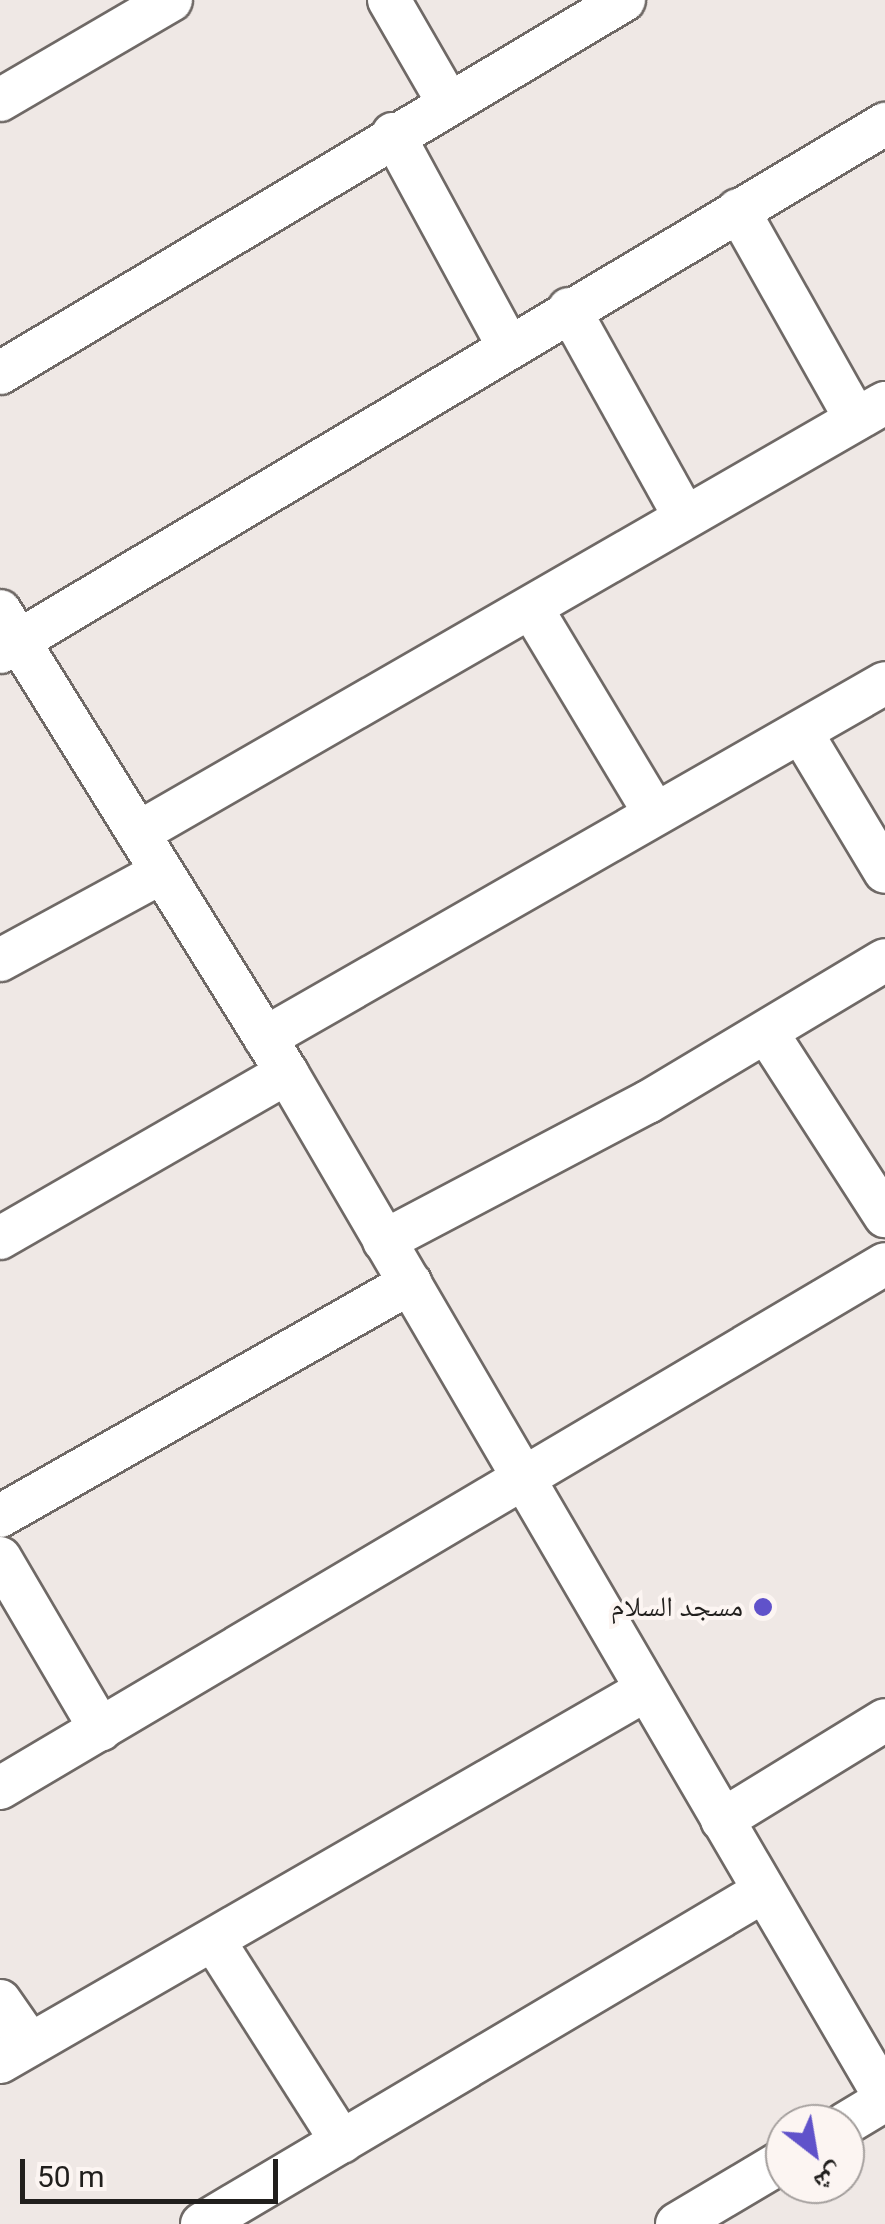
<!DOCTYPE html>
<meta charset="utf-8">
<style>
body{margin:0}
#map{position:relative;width:885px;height:2224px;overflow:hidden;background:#efe8e5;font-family:Roboto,"Noto Naskh Arabic",sans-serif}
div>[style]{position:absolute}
.roads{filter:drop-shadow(2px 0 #6f6966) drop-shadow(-2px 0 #6f6966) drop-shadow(0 2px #6f6966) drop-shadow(0 -2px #6f6966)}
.minor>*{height:42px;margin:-21px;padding:0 21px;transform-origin:21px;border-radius:21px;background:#fff}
.dots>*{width:28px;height:28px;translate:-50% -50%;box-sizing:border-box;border:5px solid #fcf5f2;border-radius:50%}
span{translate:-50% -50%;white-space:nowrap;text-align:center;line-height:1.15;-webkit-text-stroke:8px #fcf5f2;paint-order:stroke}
.poi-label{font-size:28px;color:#211f1d}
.right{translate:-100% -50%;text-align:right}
.north{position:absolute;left:765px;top:2104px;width:100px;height:100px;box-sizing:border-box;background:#fcf5f2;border:2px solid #a49f9d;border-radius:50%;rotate:149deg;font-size:28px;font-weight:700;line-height:40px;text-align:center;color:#211f1d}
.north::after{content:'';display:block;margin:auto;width:35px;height:45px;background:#6052ca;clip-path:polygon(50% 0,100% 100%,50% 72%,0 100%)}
.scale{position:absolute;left:20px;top:2159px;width:258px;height:45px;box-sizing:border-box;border:5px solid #211f1d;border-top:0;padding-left:12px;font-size:30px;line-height:35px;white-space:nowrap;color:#211f1d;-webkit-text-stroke:8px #fcf5f2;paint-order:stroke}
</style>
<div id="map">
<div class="roads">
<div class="minor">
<i style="left:389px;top:0;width:118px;rotate:60deg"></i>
<i style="left:0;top:100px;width:198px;rotate:-30.3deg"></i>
<i style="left:393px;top:134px;width:241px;rotate:61.5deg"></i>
<i style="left:738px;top:210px;width:240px;rotate:60.6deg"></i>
<i style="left:569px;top:309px;width:237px;rotate:60.9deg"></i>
<i style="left:0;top:373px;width:727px;rotate:-30.87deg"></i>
<i style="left:532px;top:609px;width:239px;rotate:59deg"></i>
<i style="left:0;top:611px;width:544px;rotate:58.15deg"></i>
<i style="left:287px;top:1073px;width:1186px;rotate:59.72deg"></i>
<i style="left:0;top:652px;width:1031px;rotate:-30.82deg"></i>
<i style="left:801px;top:732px;width:163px;rotate:59deg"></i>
<i style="left:138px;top:833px;width:862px;rotate:-29.93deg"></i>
<i style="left:0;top:960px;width:184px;rotate:-28.5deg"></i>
<i style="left:767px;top:1033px;width:218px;rotate:57.2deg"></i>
<i style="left:265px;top:1038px;width:714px;rotate:-29.79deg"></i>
<i style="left:0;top:1238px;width:331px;rotate:-29.9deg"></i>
<i style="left:384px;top:1241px;width:298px;rotate:-27.8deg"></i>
<i style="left:648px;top:1102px;width:276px;rotate:-30.9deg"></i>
<i style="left:0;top:1516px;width:472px;rotate:-29.6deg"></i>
<i style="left:0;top:1558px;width:199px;rotate:59.6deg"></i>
<i style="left:0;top:1788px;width:1028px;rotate:-30.63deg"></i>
<i style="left:722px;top:1820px;width:191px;rotate:-31.5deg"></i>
<i style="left:214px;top:1941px;width:238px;rotate:57.5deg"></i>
<i style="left:0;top:2001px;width:52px;rotate:55.1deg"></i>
<i style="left:0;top:2062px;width:745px;rotate:-29.94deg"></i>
<i style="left:845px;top:2124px;width:47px;rotate:-31deg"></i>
<i style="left:202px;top:2224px;width:653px;rotate:-30.65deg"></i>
<i style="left:677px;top:2224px;width:126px;rotate:-30.7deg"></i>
</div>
</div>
<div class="dots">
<i style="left:763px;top:1607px;background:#6052ca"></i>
</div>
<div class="poi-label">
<span class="right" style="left:743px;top:1607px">مسجد السلام</span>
</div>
<div class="north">ش</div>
<div class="scale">50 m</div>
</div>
